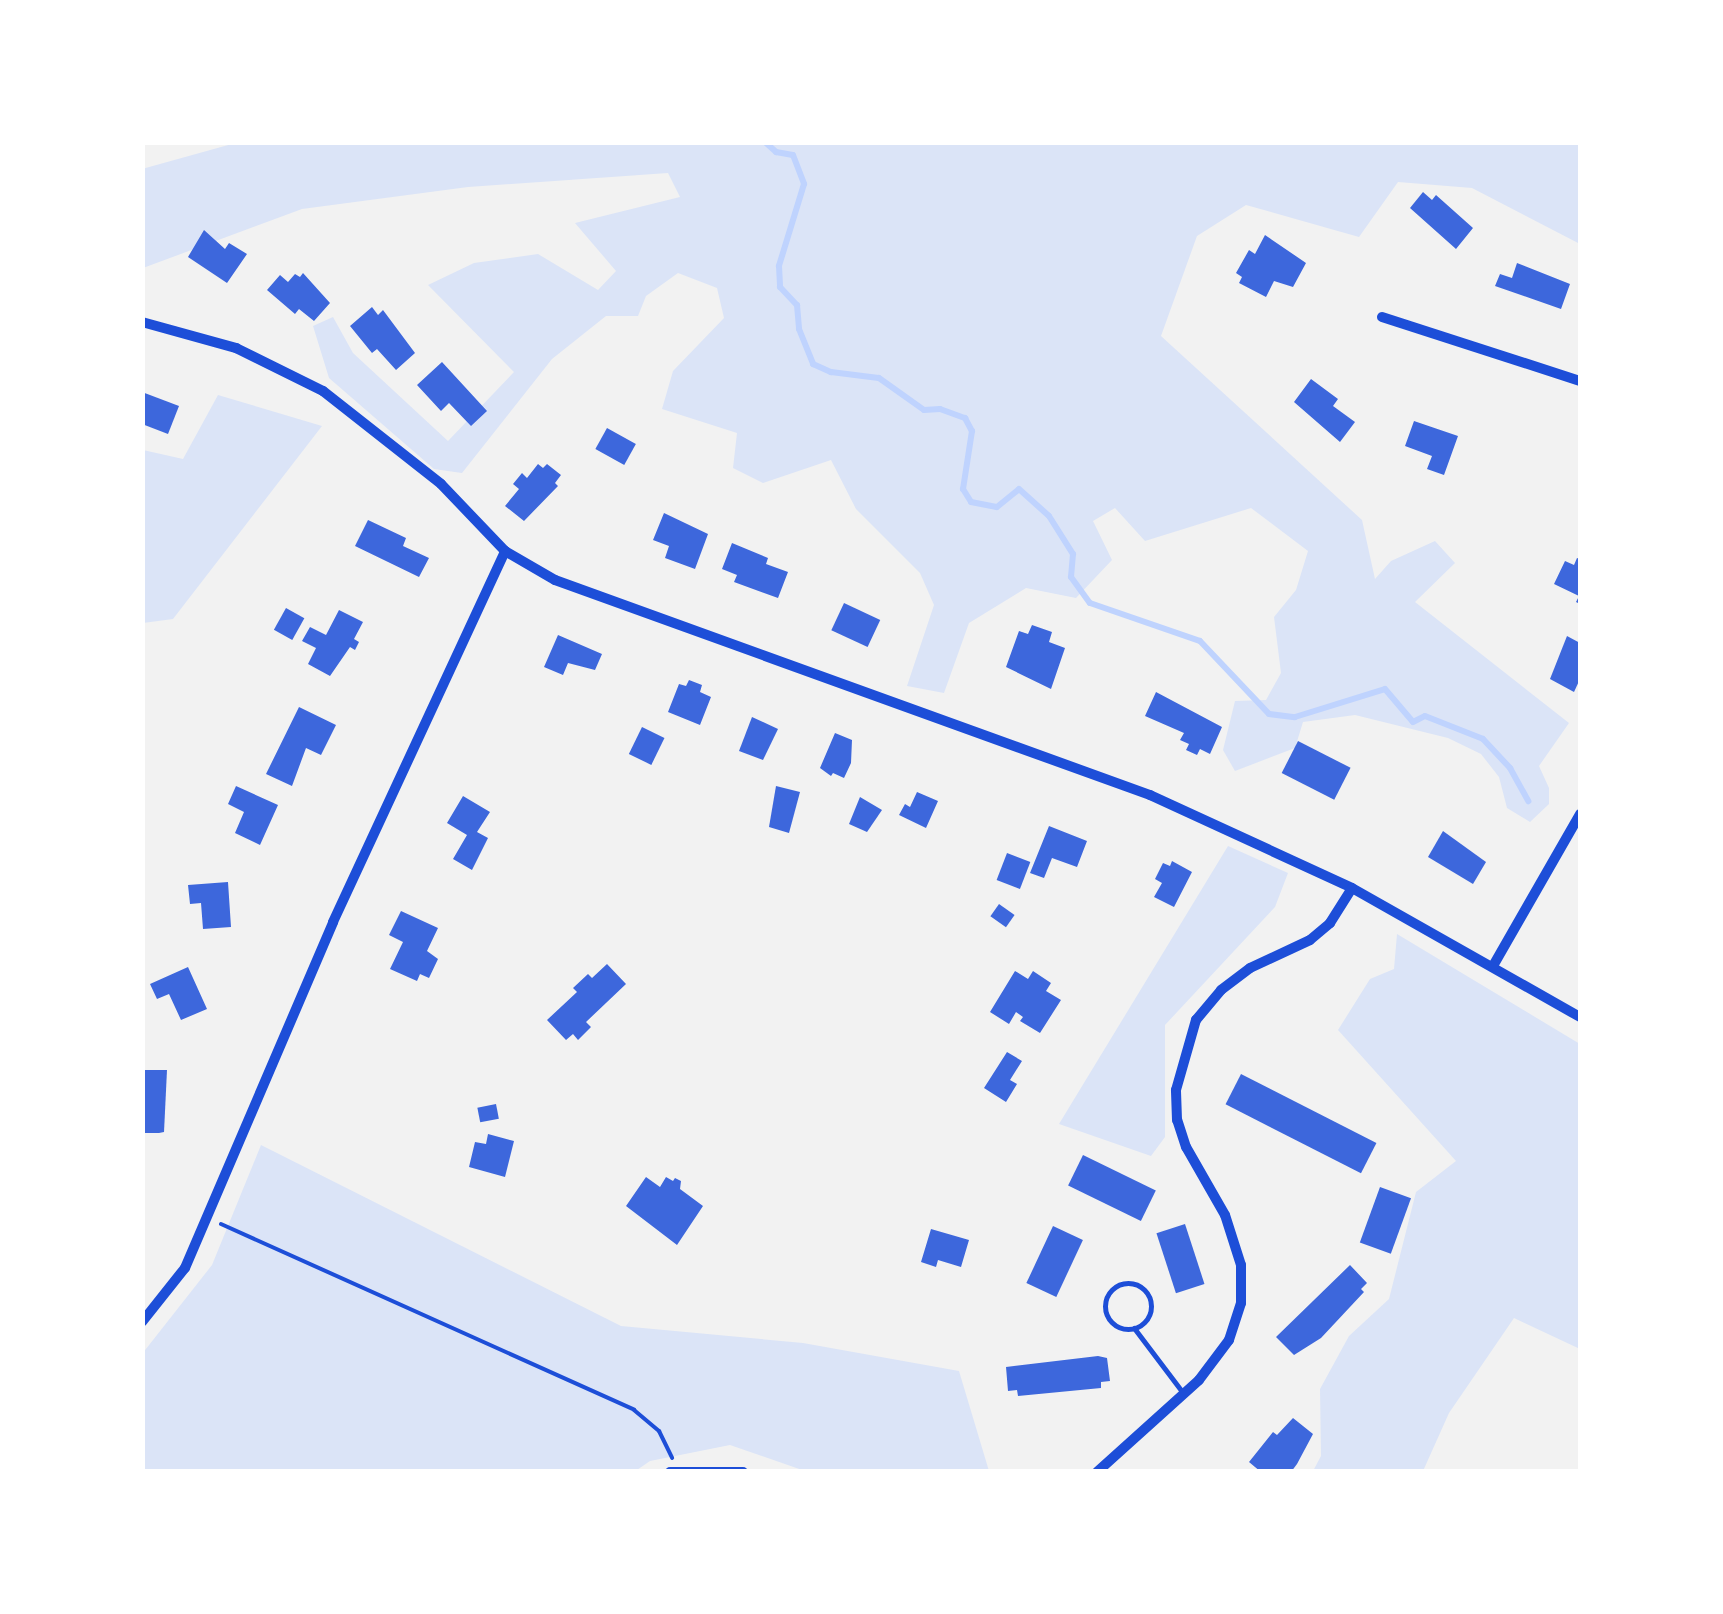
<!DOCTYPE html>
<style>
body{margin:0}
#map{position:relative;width:1723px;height:1614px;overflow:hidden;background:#f2f2f2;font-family:Jost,sans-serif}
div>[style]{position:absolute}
.green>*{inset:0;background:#dbe4f7}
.stream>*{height:6px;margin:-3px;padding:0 3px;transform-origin:3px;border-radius:3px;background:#bfd3fe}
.building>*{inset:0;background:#3d67dc;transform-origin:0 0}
.path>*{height:4px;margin:-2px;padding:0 2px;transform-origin:2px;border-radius:2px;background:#1d4ed8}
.service>*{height:5px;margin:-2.5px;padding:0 2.5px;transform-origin:2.5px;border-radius:2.5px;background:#1d4ed8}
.service>.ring{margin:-2.5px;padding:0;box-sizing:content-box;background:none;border:5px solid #1d4ed8;border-radius:50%}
.minor>*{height:10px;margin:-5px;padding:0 5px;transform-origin:5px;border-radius:5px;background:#1d4ed8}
span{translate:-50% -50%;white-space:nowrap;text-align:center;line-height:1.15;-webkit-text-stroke:9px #fff;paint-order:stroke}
.frame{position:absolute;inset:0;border:145px solid #fff;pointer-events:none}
</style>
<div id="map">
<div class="green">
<i style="clip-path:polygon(239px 142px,1580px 143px,1580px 244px,1472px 188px,1398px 182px,1359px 237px,1246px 205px,1197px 236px,1161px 336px,1362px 520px,1375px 579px,1391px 561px,1435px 541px,1455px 563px,1415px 602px,1569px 723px,1539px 766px,1549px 788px,1549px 804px,1530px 822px,1507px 808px,1499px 777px,1481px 754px,1448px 738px,1355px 715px,1303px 722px,1295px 748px,1235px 771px,1223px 750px,1235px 701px,1266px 700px,1281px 673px,1274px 617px,1296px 590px,1308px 551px,1251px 508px,1145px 541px,1115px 508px,1093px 521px,1112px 560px,1076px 598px,1026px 588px,969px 623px,944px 693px,907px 686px,934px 605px,920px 573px,856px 509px,831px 460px,763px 483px,733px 468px,737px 433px,662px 409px,673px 371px,724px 318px,717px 288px,678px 273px,646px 296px,638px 316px,606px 316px,552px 359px,462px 473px,434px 469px,329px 378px,313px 326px,333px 317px,353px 353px,448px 441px,514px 372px,428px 285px,474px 263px,538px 254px,598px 290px,616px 271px,575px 223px,680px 197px,668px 173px,468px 187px,302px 209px,143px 268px,142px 169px)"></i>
<i style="clip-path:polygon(218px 395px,322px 426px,173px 619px,143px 623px,143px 450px,183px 459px)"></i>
<i style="clip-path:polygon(1228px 846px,1288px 873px,1275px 907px,1165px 1025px,1165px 1137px,1151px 1156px,1059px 1124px)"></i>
<i style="clip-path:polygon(1397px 934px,1580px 1044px,1580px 1349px,1514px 1318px,1449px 1413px,1423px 1471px,1313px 1471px,1321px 1456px,1320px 1389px,1349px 1336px,1389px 1299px,1416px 1192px,1456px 1161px,1338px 1030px,1370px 979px,1394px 969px)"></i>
<i style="clip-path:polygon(261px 1145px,621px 1326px,803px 1343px,959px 1371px,989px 1471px,805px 1471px,730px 1445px,650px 1461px,634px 1472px,143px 1471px,142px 1354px,212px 1265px)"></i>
</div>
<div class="stream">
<i style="left:765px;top:142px;width:15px;rotate:42deg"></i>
<i style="left:776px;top:152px;width:17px;rotate:10deg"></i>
<i style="left:793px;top:155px;width:31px;rotate:69deg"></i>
<i style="left:804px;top:184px;width:86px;rotate:107deg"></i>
<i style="left:779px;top:266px;width:21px;rotate:87deg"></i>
<i style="left:780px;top:287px;width:25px;rotate:47deg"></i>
<i style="left:797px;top:305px;width:24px;rotate:85deg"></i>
<i style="left:799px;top:329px;width:38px;rotate:68deg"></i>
<i style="left:813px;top:364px;width:20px;rotate:24deg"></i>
<i style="left:831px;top:372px;width:48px;rotate:7.1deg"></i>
<i style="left:879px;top:378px;width:55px;rotate:35.4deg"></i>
<i style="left:924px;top:410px;width:16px;rotate:-4deg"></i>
<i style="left:940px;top:409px;width:27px;rotate:20deg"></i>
<i style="left:965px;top:418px;width:15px;rotate:62deg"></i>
<i style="left:972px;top:431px;width:59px;rotate:98.8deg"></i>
<i style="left:963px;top:489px;width:15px;rotate:58deg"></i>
<i style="left:971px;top:502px;width:26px;rotate:11deg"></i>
<i style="left:997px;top:507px;width:28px;rotate:-39deg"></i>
<i style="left:1019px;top:489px;width:40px;rotate:42deg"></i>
<i style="left:1049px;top:516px;width:45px;rotate:57.7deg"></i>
<i style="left:1073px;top:554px;width:23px;rotate:95deg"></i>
<i style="left:1071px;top:577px;width:32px;rotate:54deg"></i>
<i style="left:1090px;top:603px;width:116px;rotate:19.1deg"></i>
<i style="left:1200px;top:641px;width:100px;rotate:46.6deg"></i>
<i style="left:1269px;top:714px;width:26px;rotate:7deg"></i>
<i style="left:1295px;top:717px;width:94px;rotate:-17.3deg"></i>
<i style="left:1385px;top:689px;width:43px;rotate:49.7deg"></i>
<i style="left:1413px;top:722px;width:13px;rotate:-27deg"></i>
<i style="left:1425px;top:716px;width:62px;rotate:21.6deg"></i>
<i style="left:1483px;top:739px;width:40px;rotate:47deg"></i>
<i style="left:1510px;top:768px;width:38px;rotate:61deg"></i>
</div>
<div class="building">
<i style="clip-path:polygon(1423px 192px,1432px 200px,1436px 195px,1473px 228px,1456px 249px,1410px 208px)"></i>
<i style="clip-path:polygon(204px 230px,225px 249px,229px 243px,247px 254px,227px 283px,188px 257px)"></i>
<i style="clip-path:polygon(1265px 235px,1306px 263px,1293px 287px,1274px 281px,1266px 297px,1239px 283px,1242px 277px,1236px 273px,1249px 250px,1255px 254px)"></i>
<i style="clip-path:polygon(1517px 263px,1570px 284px,1561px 309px,1495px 286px,1500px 274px,1512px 278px)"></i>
<i style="clip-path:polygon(303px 273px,330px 303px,314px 321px,299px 309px,295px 314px,267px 290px,280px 275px,288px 282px,295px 274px,300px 277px)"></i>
<i style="clip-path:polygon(372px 307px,378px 315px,383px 310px,415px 353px,396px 370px,377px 349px,372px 353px,350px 326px)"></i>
<i style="clip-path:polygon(442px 362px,487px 411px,471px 426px,449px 403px,441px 411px,417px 385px)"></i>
<i style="clip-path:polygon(1311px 379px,1338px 399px,1333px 406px,1355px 422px,1340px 442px,1294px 402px)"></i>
<i style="clip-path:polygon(142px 392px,179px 406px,168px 434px,142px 424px)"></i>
<i style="clip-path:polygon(1414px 421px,1458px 436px,1444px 475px,1427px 469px,1432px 456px,1405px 446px)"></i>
<i style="left:607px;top:428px;width:33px;height:24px;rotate:29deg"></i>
<i style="clip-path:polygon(538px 464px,543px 468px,547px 464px,561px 475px,555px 483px,558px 486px,524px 521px,505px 506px,519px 489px,513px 484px,522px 473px,527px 478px)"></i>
<i style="clip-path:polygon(664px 513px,708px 534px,695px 569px,665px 558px,669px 546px,653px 540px)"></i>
<i style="clip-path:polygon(368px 520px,406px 538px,403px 546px,429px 558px,419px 577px,355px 546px)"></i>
<i style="clip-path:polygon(732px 543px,768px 558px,766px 564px,788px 572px,778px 598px,734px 582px,737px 575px,722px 569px)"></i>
<i style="clip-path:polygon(1577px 558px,1580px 559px,1580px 604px,1576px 602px,1579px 596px,1554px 584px,1565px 561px,1574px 565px)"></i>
<i style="left:844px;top:603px;width:40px;height:30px;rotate:25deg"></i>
<i style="left:286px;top:608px;width:21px;height:25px;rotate:29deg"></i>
<i style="clip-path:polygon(339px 610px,363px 622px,354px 639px,359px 642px,355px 650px,350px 647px,330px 676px,308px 664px,316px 648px,302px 641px,310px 627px,326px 635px)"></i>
<i style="clip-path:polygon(1032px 625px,1052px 632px,1049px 642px,1065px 648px,1051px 689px,1006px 667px,1019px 631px,1028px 634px)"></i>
<i style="clip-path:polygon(558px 635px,602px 654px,595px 670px,568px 663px,563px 675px,544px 667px)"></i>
<i style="clip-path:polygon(1567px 636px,1580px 643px,1580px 679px,1574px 692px,1550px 679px)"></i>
<i style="clip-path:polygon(689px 680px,702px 685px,700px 692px,711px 697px,700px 725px,668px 712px,679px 684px,686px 686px)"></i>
<i style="clip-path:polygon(1156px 692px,1222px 727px,1210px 754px,1200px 749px,1197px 755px,1186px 750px,1189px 744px,1180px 740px,1184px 733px,1145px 716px)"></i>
<i style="clip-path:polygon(299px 707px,336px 725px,321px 755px,306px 748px,292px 786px,266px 774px)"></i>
<i style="clip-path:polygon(752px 717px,778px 729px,763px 760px,739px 751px)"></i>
<i style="left:642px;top:727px;width:25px;height:30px;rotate:26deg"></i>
<i style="clip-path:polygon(835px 733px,852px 740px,851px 763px,844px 778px,833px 773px,831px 776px,820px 768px)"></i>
<i style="left:1298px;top:741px;width:59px;height:36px;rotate:27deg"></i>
<i style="clip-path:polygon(236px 786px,278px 805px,260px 845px,235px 833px,244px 812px,228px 804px)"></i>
<i style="clip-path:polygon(776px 786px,800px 792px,789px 833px,769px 827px)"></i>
<i style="clip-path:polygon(917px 792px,938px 801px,926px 828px,899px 815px,905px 804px,910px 807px)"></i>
<i style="clip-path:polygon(463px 796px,490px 812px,477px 832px,488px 838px,472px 870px,453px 859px,467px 835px,447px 823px)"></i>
<i style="clip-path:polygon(860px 797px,882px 810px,867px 832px,849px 824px)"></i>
<i style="clip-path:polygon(1049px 826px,1087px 841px,1077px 867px,1052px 858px,1044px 878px,1030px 873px)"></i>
<i style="clip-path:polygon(1443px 831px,1486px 862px,1473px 884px,1428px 857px)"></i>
<i style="left:1007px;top:853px;width:25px;height:29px;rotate:21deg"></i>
<i style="clip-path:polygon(1172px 861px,1192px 872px,1174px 907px,1154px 897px,1162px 883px,1155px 879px,1163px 863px,1170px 866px)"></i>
<i style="clip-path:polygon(228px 882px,231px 927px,203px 929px,201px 903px,190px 904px,188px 885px)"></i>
<i style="left:999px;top:904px;width:19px;height:15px;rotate:35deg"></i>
<i style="clip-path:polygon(401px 911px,438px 928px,427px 951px,438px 959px,429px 978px,420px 974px,417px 981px,390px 969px,403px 942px,389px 935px)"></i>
<i style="clip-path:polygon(607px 964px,626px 984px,586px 1022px,591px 1027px,578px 1040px,573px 1034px,566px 1040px,547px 1020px,577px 992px,573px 988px,588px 974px,592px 978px)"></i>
<i style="clip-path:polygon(188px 967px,207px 1009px,181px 1020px,169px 994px,157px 999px,150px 984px)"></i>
<i style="clip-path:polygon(1015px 971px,1028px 979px,1033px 971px,1051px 983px,1046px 991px,1061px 1000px,1040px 1033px,1020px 1021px,1023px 1017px,1016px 1012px,1009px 1024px,990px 1012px)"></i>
<i style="clip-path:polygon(1007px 1052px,1022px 1061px,1010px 1080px,1017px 1084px,1006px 1102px,984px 1088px)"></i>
<i style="clip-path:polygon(143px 1070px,167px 1070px,164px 1132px,159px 1133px,142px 1133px)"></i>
<i style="left:1241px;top:1074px;width:152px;height:34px;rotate:27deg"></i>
<i style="left:496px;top:1104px;width:15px;height:19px;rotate:79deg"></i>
<i style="clip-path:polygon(488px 1134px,514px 1141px,505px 1177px,469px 1167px,475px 1142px,486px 1144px)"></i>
<i style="left:1083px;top:1155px;width:81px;height:34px;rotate:26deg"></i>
<i style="clip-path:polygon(646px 1177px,660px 1187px,666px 1177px,673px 1181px,675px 1178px,681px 1181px,680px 1189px,703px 1206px,677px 1245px,626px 1206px)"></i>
<i style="left:1380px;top:1187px;width:33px;height:59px;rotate:20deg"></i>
<i style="left:1185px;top:1224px;width:63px;height:30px;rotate:72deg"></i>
<i style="left:1053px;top:1226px;width:33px;height:63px;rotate:25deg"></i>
<i style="clip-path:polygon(931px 1229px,969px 1240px,961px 1267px,938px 1260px,936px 1267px,921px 1262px)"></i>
<i style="clip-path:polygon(1350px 1265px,1367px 1283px,1361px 1289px,1364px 1292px,1321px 1338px,1294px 1355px,1276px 1337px)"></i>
<i style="clip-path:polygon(1098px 1356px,1107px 1358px,1110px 1381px,1101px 1382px,1101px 1388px,1018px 1396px,1017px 1390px,1008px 1391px,1006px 1367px)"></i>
<i style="clip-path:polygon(1293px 1418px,1313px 1434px,1297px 1464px,1291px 1472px,1261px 1472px,1249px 1462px,1273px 1432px,1277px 1435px)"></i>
</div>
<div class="path">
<i style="left:221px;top:1224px;width:453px;rotate:24.2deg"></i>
<i style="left:634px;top:1410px;width:33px;rotate:40deg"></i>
<i style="left:659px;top:1431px;width:30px;rotate:64deg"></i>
</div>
<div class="service">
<i class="ring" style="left:1105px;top:1283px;width:41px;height:41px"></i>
<i style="left:1134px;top:1328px;width:83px;rotate:52.9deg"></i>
</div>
<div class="minor">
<i style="left:1382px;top:317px;width:208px;rotate:17.9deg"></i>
<i style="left:142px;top:322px;width:98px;rotate:15.5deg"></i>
<i style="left:236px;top:348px;width:97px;rotate:26.3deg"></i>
<i style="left:323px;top:391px;width:150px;rotate:38.2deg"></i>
<i style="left:441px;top:484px;width:93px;rotate:46.3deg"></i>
<i style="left:505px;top:551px;width:58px;rotate:30.1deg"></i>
<i style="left:555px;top:580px;width:633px;rotate:19.87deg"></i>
<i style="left:1150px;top:795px;width:222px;rotate:24.7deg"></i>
<i style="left:1352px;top:888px;width:262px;rotate:29.5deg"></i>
<i style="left:1493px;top:966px;width:175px;rotate:-60.2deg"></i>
<i style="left:142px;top:1322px;width:69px;rotate:-51.5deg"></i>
<i style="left:185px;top:1268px;width:376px;rotate:-66.8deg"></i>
<i style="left:333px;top:922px;width:409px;rotate:-65.1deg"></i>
<i style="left:670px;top:1472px;width:73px"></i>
<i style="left:1097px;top:1472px;width:137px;rotate:-42deg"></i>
<i style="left:1199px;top:1380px;width:50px;rotate:-53.1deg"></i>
<i style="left:1229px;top:1340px;width:39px;rotate:-72deg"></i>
<i style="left:1241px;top:1303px;width:38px;rotate:-90deg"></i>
<i style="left:1241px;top:1265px;width:52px;rotate:-107.7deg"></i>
<i style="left:1225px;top:1215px;width:78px;rotate:-119.8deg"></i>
<i style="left:1186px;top:1147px;width:28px;rotate:-108deg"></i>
<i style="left:1177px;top:1120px;width:30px;rotate:-92deg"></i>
<i style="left:1176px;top:1090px;width:73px;rotate:-74.1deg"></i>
<i style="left:1196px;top:1020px;width:39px;rotate:-50deg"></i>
<i style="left:1221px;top:990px;width:36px;rotate:-37deg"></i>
<i style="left:1250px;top:968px;width:66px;rotate:-25deg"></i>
<i style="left:1310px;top:940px;width:26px;rotate:-40deg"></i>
<i style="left:1330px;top:923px;width:41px;rotate:-57.8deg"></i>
</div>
<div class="frame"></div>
</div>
